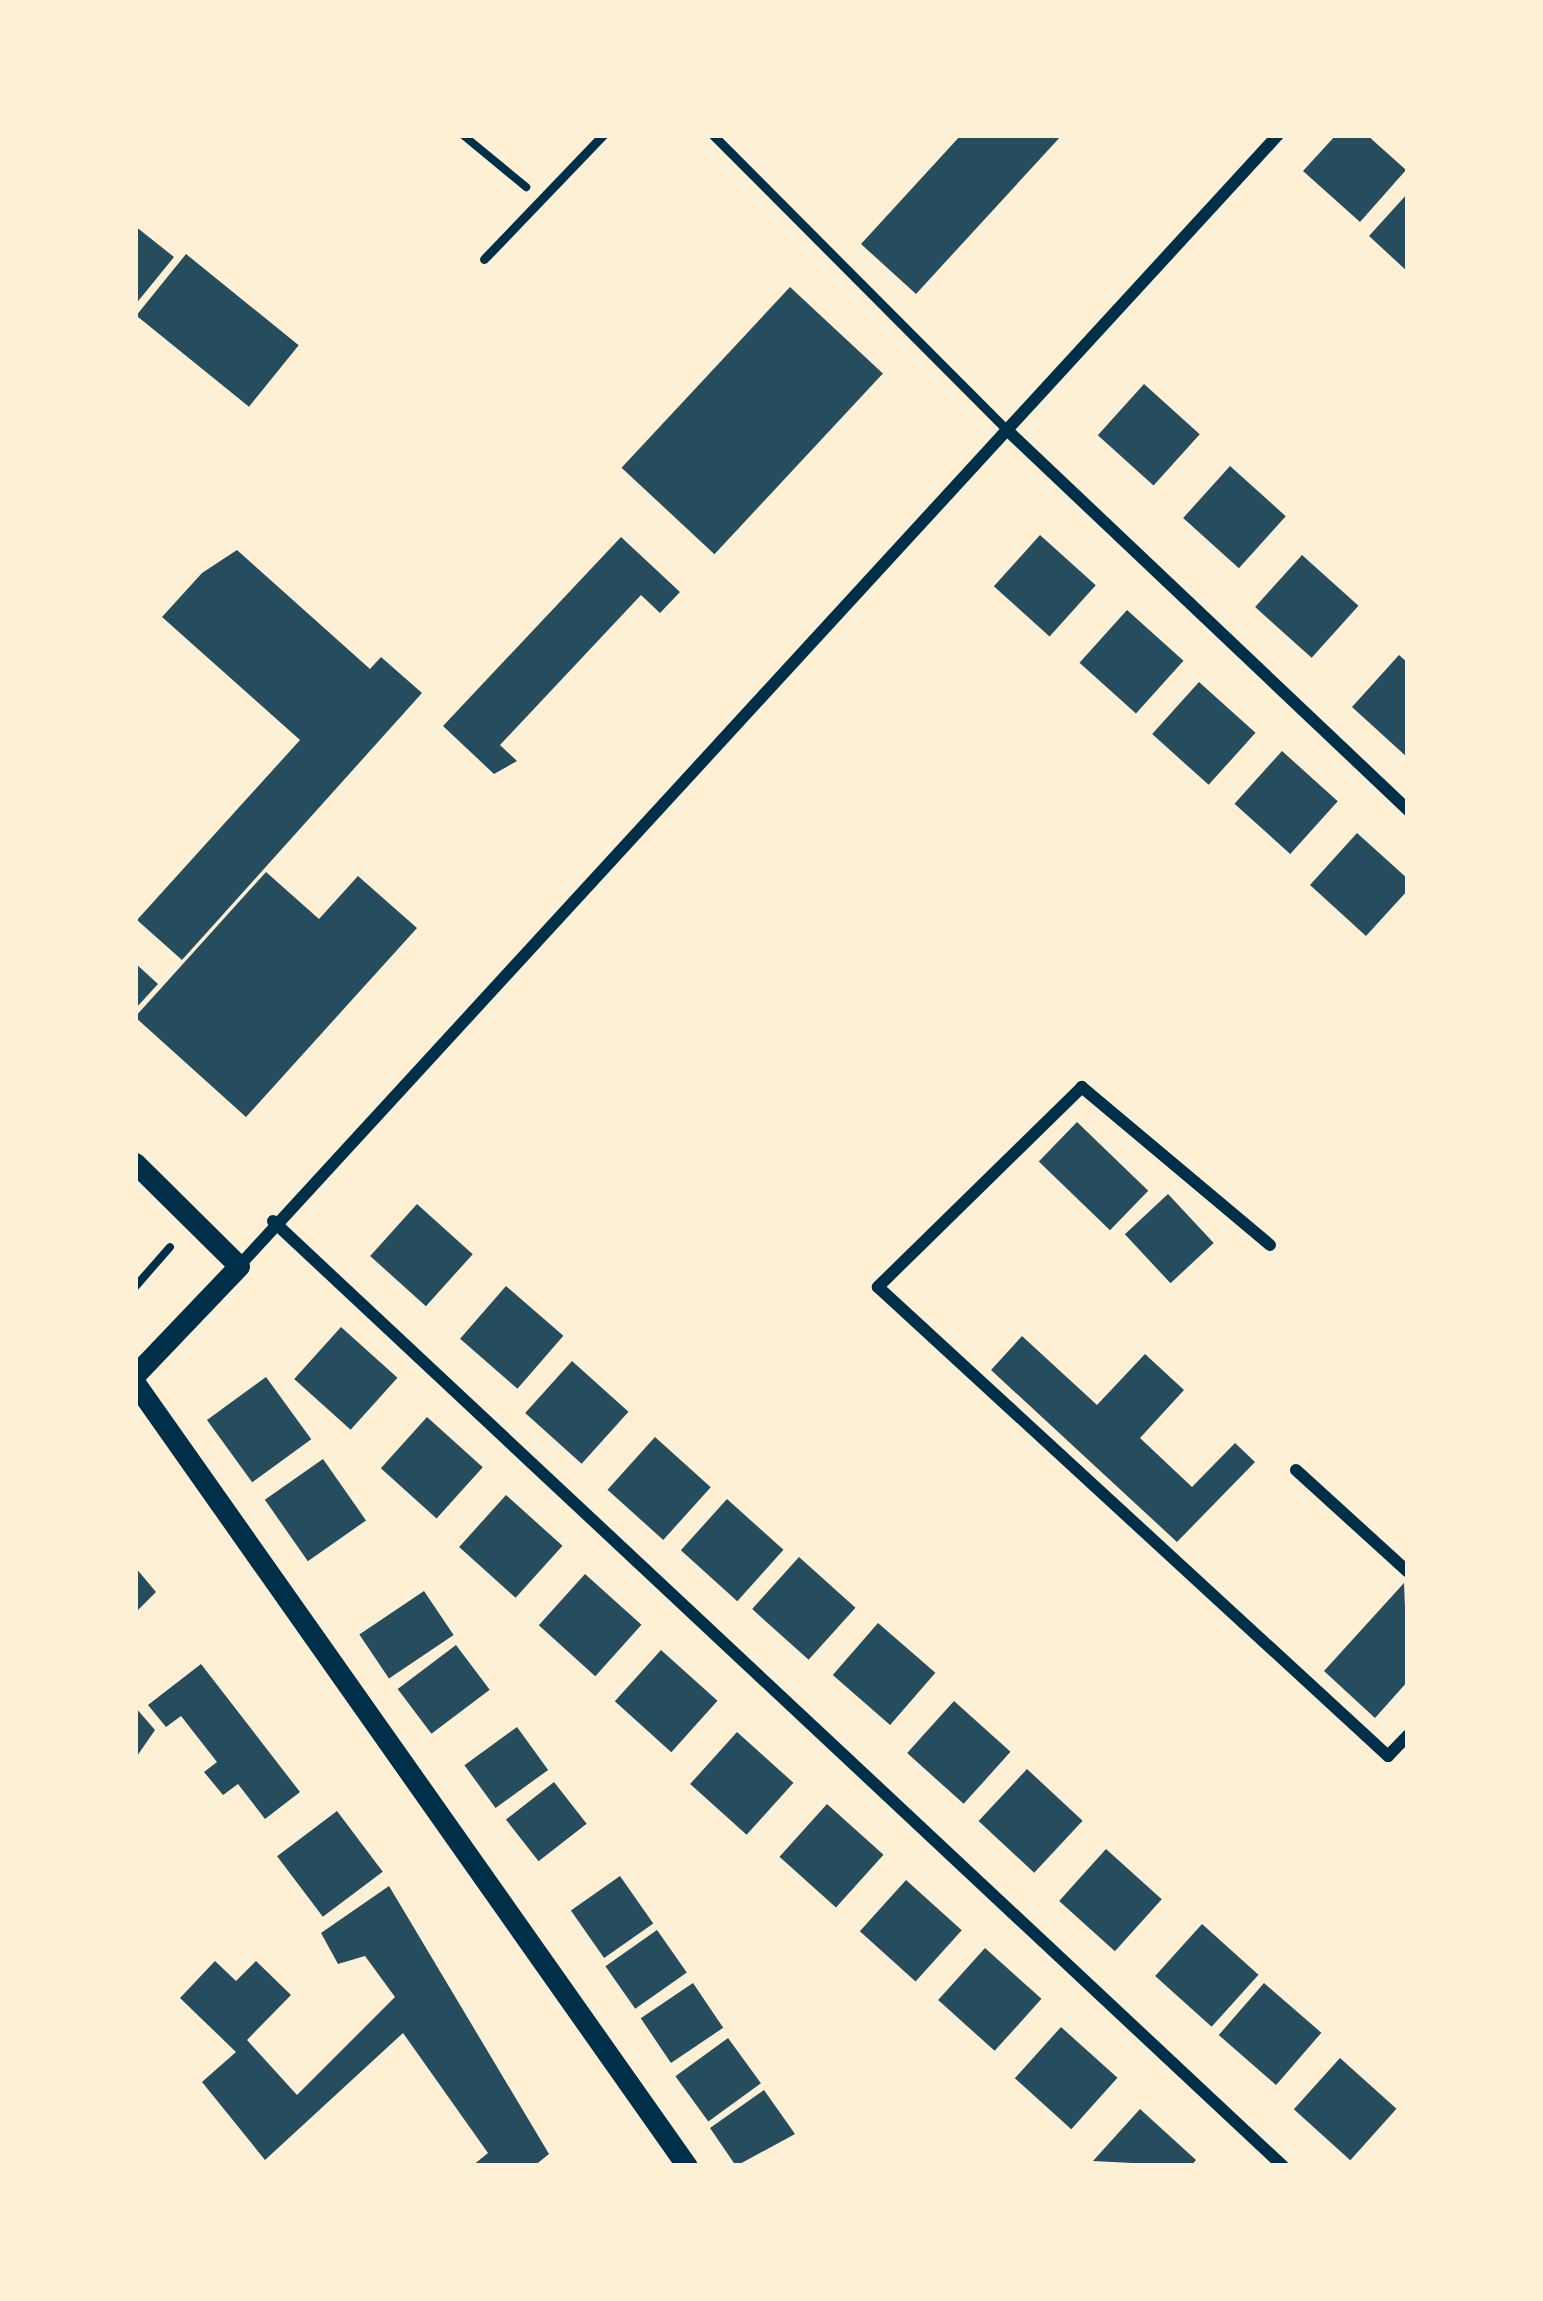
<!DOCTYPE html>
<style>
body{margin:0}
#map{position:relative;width:1543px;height:2301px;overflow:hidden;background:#fdf0d5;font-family:Barlow,sans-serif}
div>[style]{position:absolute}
.building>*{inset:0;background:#264d5e;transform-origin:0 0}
.path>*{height:8px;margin:-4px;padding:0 4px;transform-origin:4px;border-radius:4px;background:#003049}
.service>*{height:9px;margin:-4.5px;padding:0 4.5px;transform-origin:4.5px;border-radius:4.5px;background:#003049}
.minor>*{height:12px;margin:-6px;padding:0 6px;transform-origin:6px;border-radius:6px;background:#003049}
.tertiary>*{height:21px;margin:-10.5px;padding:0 10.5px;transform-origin:10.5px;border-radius:10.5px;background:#003049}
span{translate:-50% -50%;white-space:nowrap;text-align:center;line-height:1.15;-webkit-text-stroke:12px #fdf0d5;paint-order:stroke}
.frame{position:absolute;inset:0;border:138px solid #fdf0d5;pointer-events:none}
</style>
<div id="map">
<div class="building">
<i style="clip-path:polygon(961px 135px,1062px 135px,916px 294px,861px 244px)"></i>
<i style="clip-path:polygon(1336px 135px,1367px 135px,1406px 170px,1360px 222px,1303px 171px)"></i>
<i style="clip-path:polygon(1408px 193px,1408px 272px,1369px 236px)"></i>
<i style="clip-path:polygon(135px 226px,174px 257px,135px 305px)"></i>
<i style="left:186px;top:254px;width:145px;height:79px;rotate:39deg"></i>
<i style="left:790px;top:287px;width:127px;height:247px;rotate:43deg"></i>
<i style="left:1144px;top:384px;width:75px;height:69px;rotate:42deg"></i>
<i style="left:1230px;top:466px;width:75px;height:70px;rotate:42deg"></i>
<i style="left:1040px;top:535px;width:75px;height:69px;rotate:42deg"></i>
<i style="clip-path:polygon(621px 537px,680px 592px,660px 613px,641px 595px,500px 745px,517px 761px,494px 774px,443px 726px)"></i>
<i style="clip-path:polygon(237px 550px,370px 669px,381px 657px,422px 693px,182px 960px,137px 920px,300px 740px,162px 617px,202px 573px)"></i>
<i style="left:1302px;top:555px;width:76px;height:70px;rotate:42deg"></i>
<i style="left:1127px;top:610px;width:76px;height:71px;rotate:42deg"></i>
<i style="clip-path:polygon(1399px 655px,1408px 663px,1408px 758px,1352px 707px)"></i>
<i style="left:1199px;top:682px;width:76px;height:70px;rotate:42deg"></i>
<i style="left:1282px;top:751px;width:75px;height:71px;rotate:42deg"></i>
<i style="clip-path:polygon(1357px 833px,1408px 879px,1408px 890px,1366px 936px,1310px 885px)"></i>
<i style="clip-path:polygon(266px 872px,319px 919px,358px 876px,417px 928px,246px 1117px,135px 1017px)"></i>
<i style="clip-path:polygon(135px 963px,158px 984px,135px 1009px)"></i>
<i style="left:1077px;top:1122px;width:99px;height:55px;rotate:44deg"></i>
<i style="left:1168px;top:1194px;width:67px;height:59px;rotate:47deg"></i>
<i style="left:417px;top:1204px;width:75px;height:70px;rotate:42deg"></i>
<i style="left:506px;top:1286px;width:76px;height:70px;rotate:41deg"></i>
<i style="left:341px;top:1327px;width:76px;height:70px;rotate:42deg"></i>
<i style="clip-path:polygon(1022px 1336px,1097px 1405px,1145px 1354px,1184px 1390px,1140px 1438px,1192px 1487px,1235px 1443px,1255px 1462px,1177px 1542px,991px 1370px)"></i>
<i style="left:572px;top:1361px;width:76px;height:70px;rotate:42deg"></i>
<i style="left:266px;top:1377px;width:77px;height:73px;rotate:54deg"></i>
<i style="left:427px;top:1417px;width:75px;height:69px;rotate:42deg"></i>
<i style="left:655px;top:1437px;width:75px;height:71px;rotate:42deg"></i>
<i style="left:323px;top:1459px;width:75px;height:71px;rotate:55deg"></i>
<i style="left:506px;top:1495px;width:76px;height:70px;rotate:42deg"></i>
<i style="left:727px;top:1499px;width:76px;height:69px;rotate:42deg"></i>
<i style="left:799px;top:1557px;width:76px;height:70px;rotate:42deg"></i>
<i style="clip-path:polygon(135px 1567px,156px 1592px,135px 1613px)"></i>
<i style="left:585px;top:1574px;width:76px;height:69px;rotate:42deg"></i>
<i style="clip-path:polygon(1404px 1583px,1408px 1681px,1375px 1718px,1324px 1671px)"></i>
<i style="left:424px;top:1591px;width:53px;height:78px;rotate:56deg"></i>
<i style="left:878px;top:1623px;width:76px;height:69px;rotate:41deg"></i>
<i style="left:456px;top:1645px;width:56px;height:73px;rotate:53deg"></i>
<i style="left:661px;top:1650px;width:76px;height:69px;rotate:42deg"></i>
<i style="clip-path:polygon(201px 1664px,300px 1792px,265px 1819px,238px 1784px,223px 1795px,204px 1772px,217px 1762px,181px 1716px,166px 1727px,148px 1705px)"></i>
<i style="left:954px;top:1701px;width:76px;height:70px;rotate:42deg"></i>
<i style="clip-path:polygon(135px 1707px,155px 1730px,135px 1759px)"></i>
<i style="left:517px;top:1727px;width:53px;height:65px;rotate:54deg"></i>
<i style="left:737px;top:1732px;width:76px;height:70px;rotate:42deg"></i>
<i style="left:1027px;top:1769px;width:76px;height:71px;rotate:43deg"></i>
<i style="left:554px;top:1782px;width:53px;height:61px;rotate:52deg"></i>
<i style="left:827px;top:1804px;width:76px;height:71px;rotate:42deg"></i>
<i style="left:337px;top:1811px;width:76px;height:75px;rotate:53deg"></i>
<i style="left:1106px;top:1849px;width:75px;height:70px;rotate:42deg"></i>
<i style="left:620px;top:1876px;width:58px;height:60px;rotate:55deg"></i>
<i style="left:906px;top:1880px;width:75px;height:69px;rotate:42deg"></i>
<i style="clip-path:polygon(389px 1886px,549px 2154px,534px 2166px,472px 2166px,488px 2153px,403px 2033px,265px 2160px,202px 2082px,236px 2052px,180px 1998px,215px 1961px,236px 1981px,256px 1961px,291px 1995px,247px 2040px,297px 2095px,395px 1997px,365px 1956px,338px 1964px,321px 1933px)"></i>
<i style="left:1202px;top:1924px;width:76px;height:70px;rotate:42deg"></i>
<i style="left:657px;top:1930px;width:52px;height:63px;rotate:55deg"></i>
<i style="left:985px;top:1948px;width:76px;height:70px;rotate:42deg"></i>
<i style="left:693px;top:1983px;width:54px;height:63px;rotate:56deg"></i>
<i style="left:1264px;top:1983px;width:76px;height:69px;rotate:41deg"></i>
<i style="left:1061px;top:2027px;width:76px;height:69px;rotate:42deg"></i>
<i style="left:728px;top:2038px;width:56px;height:65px;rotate:54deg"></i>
<i style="left:1340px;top:2058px;width:76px;height:69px;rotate:42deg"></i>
<i style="clip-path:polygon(764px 2090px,795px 2134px,736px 2166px,710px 2128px)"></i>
<i style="clip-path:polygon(1140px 2109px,1196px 2160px,1191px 2166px,1093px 2161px)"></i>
</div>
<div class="path">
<i style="left:463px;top:135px;width:82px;rotate:39.5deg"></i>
<i style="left:135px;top:1287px;width:53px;rotate:-48.8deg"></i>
</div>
<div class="service">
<i style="left:713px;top:135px;width:415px;rotate:45.1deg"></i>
<i style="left:484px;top:259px;width:172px;rotate:-46.2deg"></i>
</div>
<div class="minor">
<i style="left:1006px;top:429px;width:554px;rotate:43.46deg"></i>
<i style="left:273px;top:1221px;width:1383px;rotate:43.1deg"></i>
<i style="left:1270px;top:1245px;width:246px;rotate:-140deg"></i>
<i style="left:1082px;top:1087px;width:286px;rotate:135.6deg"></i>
<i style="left:878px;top:1287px;width:693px;rotate:42.6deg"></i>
<i style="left:1388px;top:1756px;width:29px;rotate:-46deg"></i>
<i style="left:239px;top:1266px;width:1536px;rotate:-47.43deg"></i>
<i style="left:1296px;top:1470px;width:151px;rotate:42.3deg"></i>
</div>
<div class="tertiary">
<i style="left:135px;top:1163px;width:146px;rotate:44.7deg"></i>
<i style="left:239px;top:1266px;width:151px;rotate:133.7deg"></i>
<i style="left:135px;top:1383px;width:958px;rotate:54.82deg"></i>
</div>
<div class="frame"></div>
</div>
